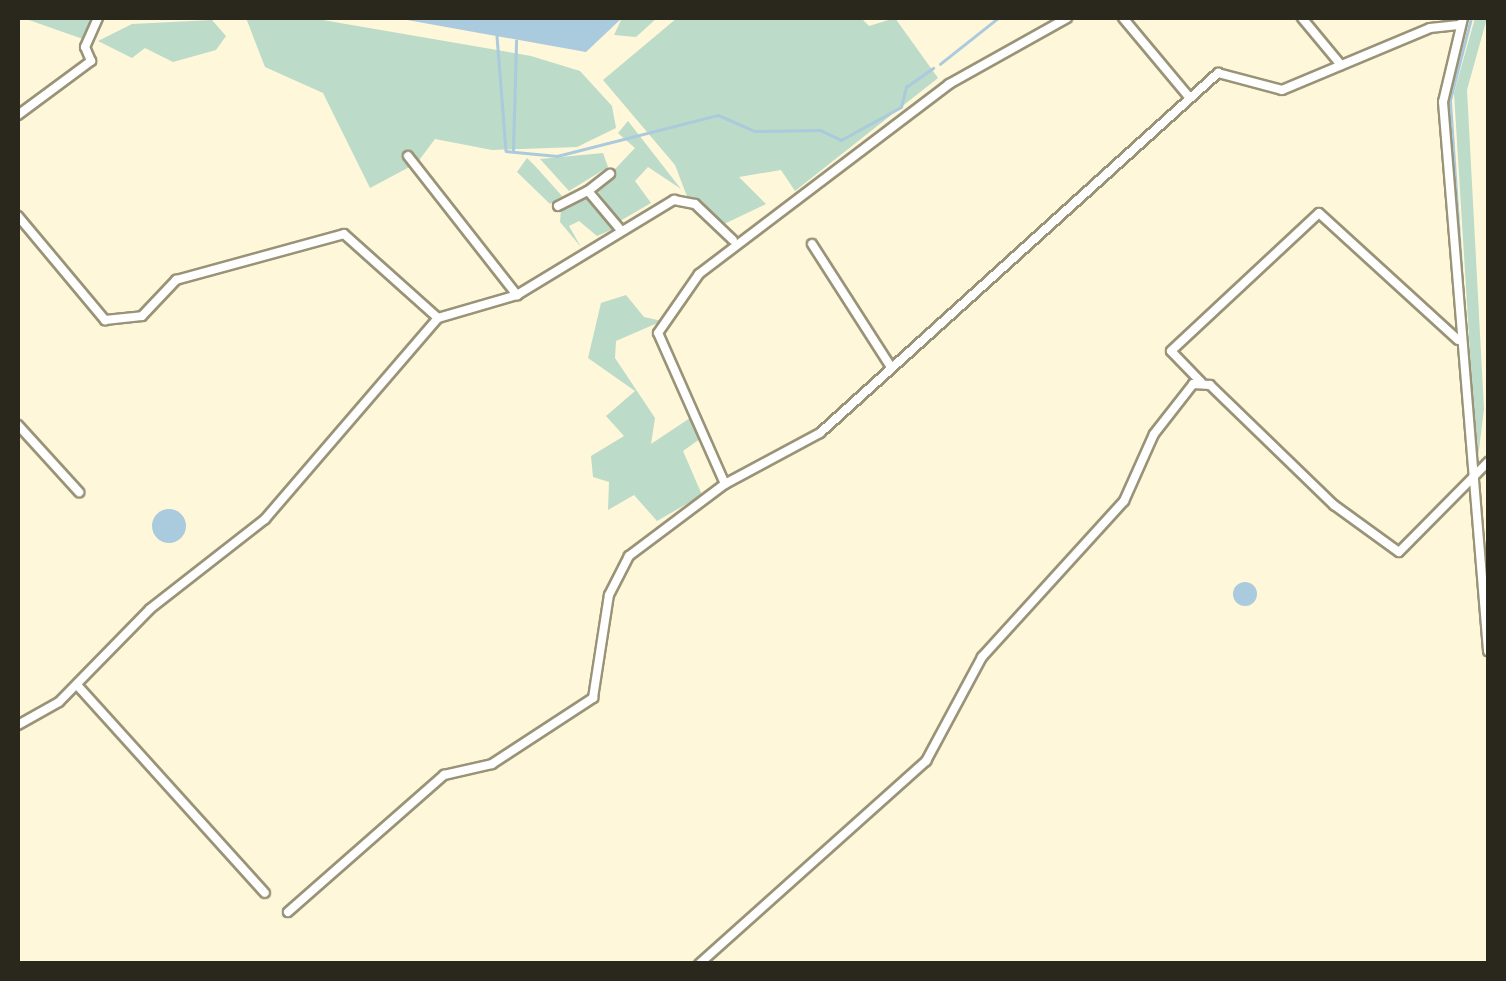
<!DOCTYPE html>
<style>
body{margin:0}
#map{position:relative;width:1506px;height:981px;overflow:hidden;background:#fef7da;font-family:Jost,sans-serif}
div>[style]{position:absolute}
.green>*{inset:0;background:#bcdbc8}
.water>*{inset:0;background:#aacadd}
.round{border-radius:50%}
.stream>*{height:2.5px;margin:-1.25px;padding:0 1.25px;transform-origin:1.25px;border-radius:1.25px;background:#aacadd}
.roads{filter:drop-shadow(2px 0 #999378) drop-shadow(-2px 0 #999378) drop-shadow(0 2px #999378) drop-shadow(0 -2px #999378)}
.street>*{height:8px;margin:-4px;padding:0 4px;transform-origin:4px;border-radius:4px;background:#fff}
span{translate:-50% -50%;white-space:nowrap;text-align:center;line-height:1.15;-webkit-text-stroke:8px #fff;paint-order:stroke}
.frame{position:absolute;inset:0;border:20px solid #2a271c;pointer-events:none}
</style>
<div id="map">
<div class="green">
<i style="clip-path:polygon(23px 18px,94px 18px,83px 39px)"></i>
<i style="clip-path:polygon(246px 18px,311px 18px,531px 56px,580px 71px,612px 106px,616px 128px,577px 147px,492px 150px,435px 139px,417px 163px,370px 188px,323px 93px,265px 67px)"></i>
<i style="clip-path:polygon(622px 18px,657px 18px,636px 37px,614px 35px)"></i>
<i style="clip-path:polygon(677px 18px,861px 18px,869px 26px,895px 18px,938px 78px,795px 191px,781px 170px,739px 177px,766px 204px,722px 225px,688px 199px,675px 165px,603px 80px)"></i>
<i style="clip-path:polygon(1475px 18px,1487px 18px,1467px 90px,1484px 409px,1477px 466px,1454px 93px)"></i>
<i style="clip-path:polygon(212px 20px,226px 36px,216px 50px,173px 62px,145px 48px,132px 58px,98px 41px,132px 24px)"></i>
<i style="clip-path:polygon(628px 121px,681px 189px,648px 167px,635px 181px,651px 203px,620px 221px,596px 189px,635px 148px,618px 133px)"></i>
<i style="clip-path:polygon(603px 153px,608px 167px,569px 191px,540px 159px)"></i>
<i style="clip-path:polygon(527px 158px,536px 167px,562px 196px,550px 204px,517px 172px)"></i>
<i style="clip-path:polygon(585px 196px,613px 229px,597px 236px,579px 221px,569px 226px,581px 247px,560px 222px,561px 210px)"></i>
<i style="clip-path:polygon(626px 295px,644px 317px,662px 321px,616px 341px,615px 358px,655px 418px,651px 444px,693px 416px,704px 436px,683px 451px,702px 495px,657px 521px,634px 495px,608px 510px,609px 482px,593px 477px,591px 456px,624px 436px,606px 416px,635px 391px,588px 358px,601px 303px)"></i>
</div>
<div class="water">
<i style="clip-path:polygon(396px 18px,622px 18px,586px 52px)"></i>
<i class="round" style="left:152px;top:509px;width:34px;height:34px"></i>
<i class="round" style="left:1233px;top:582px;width:24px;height:24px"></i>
</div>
<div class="stream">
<i style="left:497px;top:36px;width:115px;rotate:85.5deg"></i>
<i style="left:506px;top:151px;width:51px;rotate:5.6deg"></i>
<i style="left:557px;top:156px;width:166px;rotate:-14.3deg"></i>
<i style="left:718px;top:115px;width:40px;rotate:23.4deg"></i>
<i style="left:755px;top:131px;width:65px;rotate:-0.9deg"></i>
<i style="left:820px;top:130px;width:23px;rotate:25deg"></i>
<i style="left:841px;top:140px;width:68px;rotate:-28.8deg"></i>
<i style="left:901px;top:107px;width:21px;rotate:-76deg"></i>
<i style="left:906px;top:87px;width:33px;rotate:-35deg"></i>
<i style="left:940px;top:64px;width:74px;rotate:-38.4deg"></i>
<i style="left:513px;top:151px;width:110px;rotate:-88.4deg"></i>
<i style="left:1463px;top:298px;width:198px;rotate:-93.8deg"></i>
<i style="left:1450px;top:100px;width:85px;rotate:-75.6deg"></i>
</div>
<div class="roads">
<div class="street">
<i style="left:1123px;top:18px;width:104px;rotate:50.1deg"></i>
<i style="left:1302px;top:18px;width:61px;rotate:50.3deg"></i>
<i style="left:1463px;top:18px;width:86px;rotate:103.4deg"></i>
<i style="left:1443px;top:102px;width:551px;rotate:85.31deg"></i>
<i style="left:18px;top:115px;width:91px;rotate:-36.5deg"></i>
<i style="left:91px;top:61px;width:15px;rotate:-113deg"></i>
<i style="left:85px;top:47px;width:32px;rotate:-66deg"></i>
<i style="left:408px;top:156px;width:177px;rotate:51.9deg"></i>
<i style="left:588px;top:191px;width:28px;rotate:-38deg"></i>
<i style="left:558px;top:206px;width:34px;rotate:-27deg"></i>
<i style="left:588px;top:191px;width:48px;rotate:50deg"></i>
<i style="left:18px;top:216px;width:136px;rotate:50.1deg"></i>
<i style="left:105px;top:320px;width:37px;rotate:-6deg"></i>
<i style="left:142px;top:316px;width:50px;rotate:-46.6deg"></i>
<i style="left:176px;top:280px;width:174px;rotate:-15.3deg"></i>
<i style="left:344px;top:234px;width:126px;rotate:41.8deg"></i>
<i style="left:812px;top:244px;width:146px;rotate:57.3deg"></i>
<i style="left:1201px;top:382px;width:43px;rotate:-134.1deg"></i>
<i style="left:1171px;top:351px;width:202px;rotate:-43deg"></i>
<i style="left:1319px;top:213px;width:188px;rotate:42.4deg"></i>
<i style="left:18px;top:425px;width:91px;rotate:47.7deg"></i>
<i style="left:725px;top:484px;width:165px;rotate:-113.9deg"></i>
<i style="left:658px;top:333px;width:72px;rotate:-55.2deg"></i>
<i style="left:699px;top:274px;width:314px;rotate:-37.2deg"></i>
<i style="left:949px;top:84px;width:135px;rotate:-29.2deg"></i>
<i style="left:77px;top:685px;width:280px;rotate:47.9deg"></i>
<i style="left:18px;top:725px;width:47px;rotate:-29.3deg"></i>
<i style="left:59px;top:702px;width:130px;rotate:-45.6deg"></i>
<i style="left:150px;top:609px;width:146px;rotate:-38deg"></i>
<i style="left:265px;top:519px;width:265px;rotate:-49.3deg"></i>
<i style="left:438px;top:318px;width:82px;rotate:-16.2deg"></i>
<i style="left:517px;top:295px;width:184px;rotate:-31.2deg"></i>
<i style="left:674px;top:200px;width:21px;rotate:11deg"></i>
<i style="left:695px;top:204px;width:52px;rotate:43.5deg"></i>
<i style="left:288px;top:912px;width:208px;rotate:-41.3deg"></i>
<i style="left:444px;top:775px;width:49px;rotate:-12.9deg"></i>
<i style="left:492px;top:764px;width:121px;rotate:-33.2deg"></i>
<i style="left:593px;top:698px;width:104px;rotate:-81.2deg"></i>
<i style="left:609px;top:595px;width:44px;rotate:-62.9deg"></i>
<i style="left:629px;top:556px;width:120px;rotate:-36.9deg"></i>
<i style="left:725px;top:484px;width:108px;rotate:-28.2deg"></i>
<i style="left:820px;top:433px;width:537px;rotate:-42.13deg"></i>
<i style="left:1218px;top:73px;width:66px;rotate:14.9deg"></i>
<i style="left:1282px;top:90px;width:160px;rotate:-22.7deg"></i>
<i style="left:1430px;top:28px;width:31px;rotate:-6deg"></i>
<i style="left:699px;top:964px;width:305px;rotate:-41.8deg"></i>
<i style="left:926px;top:761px;width:118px;rotate:-61.7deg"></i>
<i style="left:982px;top:657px;width:211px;rotate:-47.7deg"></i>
<i style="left:1124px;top:501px;width:73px;rotate:-65.9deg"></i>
<i style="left:1154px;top:434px;width:63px;rotate:-52deg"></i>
<i style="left:1193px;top:384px;width:17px;rotate:3deg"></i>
<i style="left:1210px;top:385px;width:173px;rotate:44.1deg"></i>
<i style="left:1334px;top:505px;width:80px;rotate:35.9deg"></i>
<i style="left:1399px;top:552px;width:127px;rotate:-45.3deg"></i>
</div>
</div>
<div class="frame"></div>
</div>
